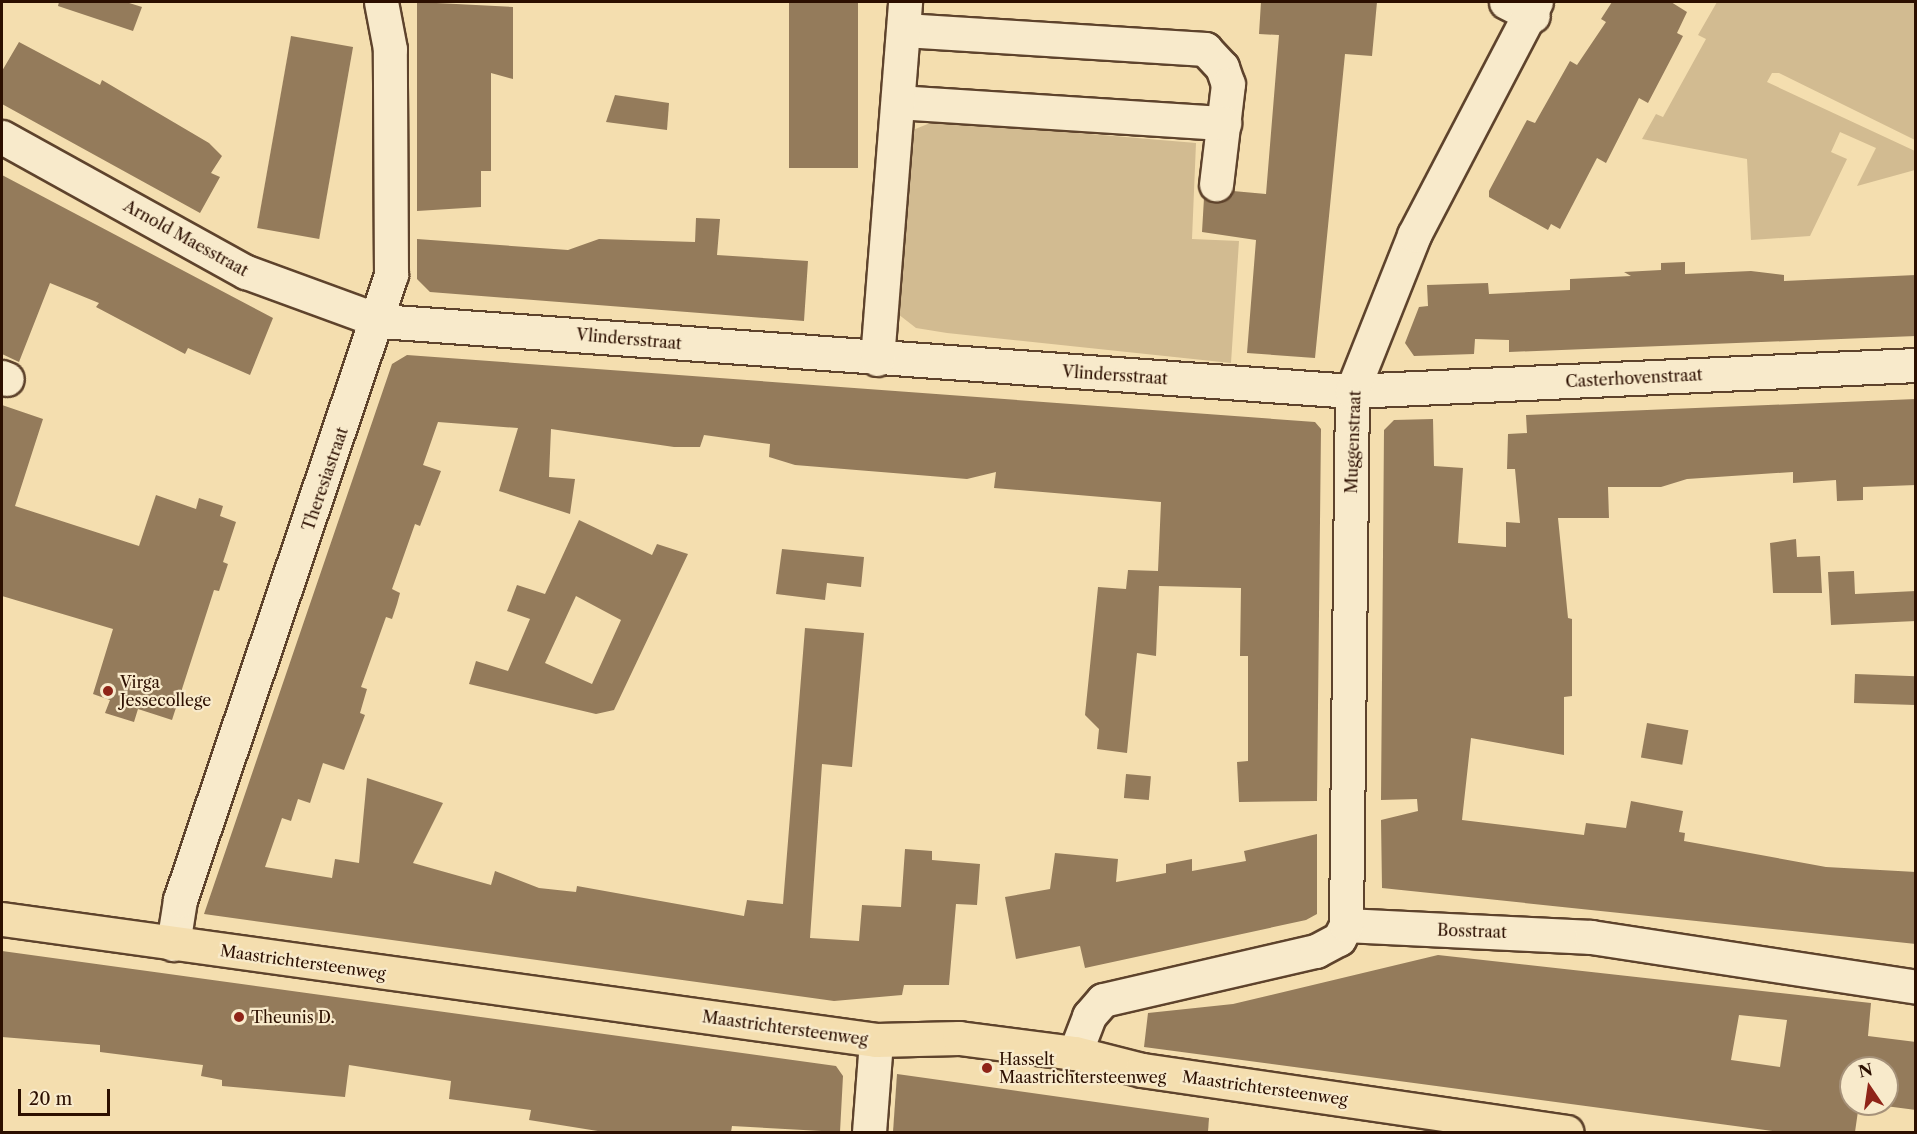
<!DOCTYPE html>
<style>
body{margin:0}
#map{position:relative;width:1917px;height:1134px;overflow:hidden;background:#f4deaf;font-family:"Libre Caslon Text",serif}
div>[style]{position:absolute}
.green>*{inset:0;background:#d2bb91}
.building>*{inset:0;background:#947b5b;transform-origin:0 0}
.roads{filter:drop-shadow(2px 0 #5e432c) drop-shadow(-2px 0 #5e432c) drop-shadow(0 2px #5e432c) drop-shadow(0 -2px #5e432c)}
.minor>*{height:33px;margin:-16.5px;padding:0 16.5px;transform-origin:16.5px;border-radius:16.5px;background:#f8eacb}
.major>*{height:33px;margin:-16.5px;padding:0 16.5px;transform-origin:16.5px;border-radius:16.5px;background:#f4deaf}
.dots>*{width:16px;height:16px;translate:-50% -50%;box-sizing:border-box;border:3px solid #f8eacb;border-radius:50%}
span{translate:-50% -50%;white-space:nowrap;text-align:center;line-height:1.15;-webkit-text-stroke:4.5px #f8eacb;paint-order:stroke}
.street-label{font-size:16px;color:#2c0f00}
.poi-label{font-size:16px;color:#2c0f00}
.left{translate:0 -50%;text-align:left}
.frame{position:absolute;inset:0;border:3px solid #2c0f00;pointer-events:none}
.north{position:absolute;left:1839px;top:1056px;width:60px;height:60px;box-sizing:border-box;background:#f8eacb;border:2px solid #a6927a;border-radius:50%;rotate:347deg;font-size:16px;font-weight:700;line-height:24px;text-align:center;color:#2c0f00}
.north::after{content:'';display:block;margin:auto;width:21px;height:27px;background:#8f2418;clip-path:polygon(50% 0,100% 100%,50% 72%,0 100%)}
.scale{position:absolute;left:18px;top:1089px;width:92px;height:27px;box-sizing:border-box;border:3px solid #2c0f00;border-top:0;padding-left:8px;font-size:18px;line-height:21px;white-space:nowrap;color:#2c0f00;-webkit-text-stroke:4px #f8eacb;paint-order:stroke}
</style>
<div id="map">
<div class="green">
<i style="clip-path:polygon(1717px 2px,1915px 2px,1915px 140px,1779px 73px,1772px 73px,1767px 82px,1915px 151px,1915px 170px,1857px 186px,1876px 148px,1840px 132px,1831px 152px,1847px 159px,1810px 236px,1751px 240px,1747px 159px,1642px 139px,1656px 114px,1663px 117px,1706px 39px,1698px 35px)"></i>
<i style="clip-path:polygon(935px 121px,1196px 143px,1192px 239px,1239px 241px,1231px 363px,947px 333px,916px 328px,898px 314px,904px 145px,913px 130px)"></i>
</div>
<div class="building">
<i style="clip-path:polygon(59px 2px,126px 2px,142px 7px,133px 31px,58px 6px)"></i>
<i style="clip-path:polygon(417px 2px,513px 7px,513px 79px,491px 73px,491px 171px,481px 171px,481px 207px,417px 211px)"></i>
<i style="left:789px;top:2px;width:69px;height:166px"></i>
<i style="clip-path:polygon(1261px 2px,1377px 2px,1372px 56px,1345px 54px,1315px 358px,1247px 353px,1256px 240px,1202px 232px,1204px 198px,1223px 201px,1233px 191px,1266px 194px,1279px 35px,1259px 34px)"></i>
<i style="clip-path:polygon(1612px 2px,1671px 2px,1687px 12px,1677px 33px,1683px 36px,1648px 103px,1639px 98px,1606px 163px,1597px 158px,1560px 229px,1551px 224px,1548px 230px,1489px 197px,1489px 191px,1527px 120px,1535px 123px,1570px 61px,1577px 65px,1606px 22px,1601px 19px)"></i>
<i style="left:291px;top:36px;width:63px;height:195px;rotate:10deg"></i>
<i style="clip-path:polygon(19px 42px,100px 85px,102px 80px,209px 143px,222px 156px,211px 173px,220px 177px,200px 213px,2px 104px,2px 71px)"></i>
<i style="clip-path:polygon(615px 95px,669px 103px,667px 130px,606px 122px)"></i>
<i style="clip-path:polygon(2px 175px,273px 318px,250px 375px,188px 348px,185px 354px,96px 307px,99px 303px,50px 283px,19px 362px,2px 354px)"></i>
<i style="clip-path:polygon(696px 218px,720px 219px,717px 255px,808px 261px,804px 321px,430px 292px,417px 279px,417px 239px,568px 250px,599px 239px,695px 242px)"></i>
<i style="clip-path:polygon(1685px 262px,1685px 274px,1751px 271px,1784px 275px,1784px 281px,1916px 275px,1916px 336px,1509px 352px,1509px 340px,1475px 339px,1474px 354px,1414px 356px,1405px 343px,1419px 307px,1428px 306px,1427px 285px,1488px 283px,1489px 294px,1570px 290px,1570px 279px,1631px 276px,1624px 272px,1661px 270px,1661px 263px)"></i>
<i style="clip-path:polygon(407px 355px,1315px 422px,1321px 429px,1317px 801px,1239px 802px,1237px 762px,1248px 761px,1248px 656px,1240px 656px,1241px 588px,1159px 586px,1156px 656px,1137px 653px,1127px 753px,1097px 749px,1099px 729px,1085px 715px,1098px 587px,1126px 589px,1128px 570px,1158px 571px,1161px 502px,994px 488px,996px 472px,967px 479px,795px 465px,769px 457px,770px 444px,704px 435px,700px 447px,674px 447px,551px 429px,549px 477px,575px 479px,570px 514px,499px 491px,518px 428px,438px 422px,423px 465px,441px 471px,420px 526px,415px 524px,392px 589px,400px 593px,397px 604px,392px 619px,386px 617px,361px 687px,367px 689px,360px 713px,365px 715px,344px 770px,323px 763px,310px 803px,298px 799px,291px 821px,282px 818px,265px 867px,332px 878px,335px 859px,359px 863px,367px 778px,443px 803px,413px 863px,491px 885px,495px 871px,539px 888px,576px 892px,577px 886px,744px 916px,747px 900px,783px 904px,805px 628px,864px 633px,852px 767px,822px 764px,810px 938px,859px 941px,862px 905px,901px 907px,905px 849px,932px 851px,932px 860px,980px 864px,977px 905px,956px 904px,949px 985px,904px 985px,902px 995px,834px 1001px,204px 914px,392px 364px)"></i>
<i style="clip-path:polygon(1916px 399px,1916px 485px,1863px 487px,1863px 500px,1837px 501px,1836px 480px,1793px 483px,1793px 472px,1687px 479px,1661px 487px,1608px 487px,1609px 518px,1558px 518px,1568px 618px,1572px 619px,1572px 696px,1564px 697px,1564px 755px,1471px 738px,1462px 820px,1584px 835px,1586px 823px,1626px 828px,1631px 801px,1683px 811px,1679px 832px,1685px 833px,1684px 841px,1826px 867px,1916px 872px,1916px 944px,1382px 888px,1381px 820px,1418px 811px,1417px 799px,1381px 800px,1384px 430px,1394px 420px,1433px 419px,1434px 466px,1463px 468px,1458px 543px,1506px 547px,1506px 522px,1520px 523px,1515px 469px,1507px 469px,1508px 434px,1527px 433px,1526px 415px)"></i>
<i style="clip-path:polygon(2px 405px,43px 419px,15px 506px,139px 546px,156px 495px,196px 509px,199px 498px,223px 506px,220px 516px,236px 522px,223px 562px,228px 564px,219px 591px,214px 590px,172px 720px,138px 709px,134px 722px,105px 713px,110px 700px,93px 694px,113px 629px,2px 596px)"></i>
<i style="clip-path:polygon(evenodd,579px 520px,652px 555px,657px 544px,688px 554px,614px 710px,596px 714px,469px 684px,476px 661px,508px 671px,530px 619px,507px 611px,517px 585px,545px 594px,579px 520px,576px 596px,621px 620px,592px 684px,545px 663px,576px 596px)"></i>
<i style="clip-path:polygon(1796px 539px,1797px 557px,1820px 556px,1822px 593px,1773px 593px,1770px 543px)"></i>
<i style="clip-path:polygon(782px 549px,864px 557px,861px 587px,827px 583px,825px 600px,776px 594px)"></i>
<i style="clip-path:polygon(1854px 571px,1855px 594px,1916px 591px,1916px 621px,1831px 625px,1828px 572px)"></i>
<i style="left:1855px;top:674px;width:61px;height:29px;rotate:2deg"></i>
<i style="left:1647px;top:723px;width:42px;height:35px;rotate:10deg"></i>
<i style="left:1126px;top:774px;width:25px;height:24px;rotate:5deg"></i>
<i style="clip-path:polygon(1317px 834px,1317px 914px,1306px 920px,1085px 968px,1080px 946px,1016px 959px,1005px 897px,1050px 889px,1055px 853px,1118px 859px,1116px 882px,1166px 873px,1166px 864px,1192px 859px,1192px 871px,1246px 861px,1244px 851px)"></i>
<i style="clip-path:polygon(2px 951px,836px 1066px,843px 1076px,840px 1132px,732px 1126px,731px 1132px,604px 1132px,529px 1120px,531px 1110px,449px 1099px,451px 1081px,349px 1065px,345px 1097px,222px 1086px,222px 1080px,201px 1076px,203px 1065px,100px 1052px,100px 1045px,2px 1037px)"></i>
<i style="clip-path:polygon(evenodd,1438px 955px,1871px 1003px,1868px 1036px,1916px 1042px,1916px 1110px,1870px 1104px,1887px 1104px,1887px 1068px,1851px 1068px,1851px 1104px,1859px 1104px,1855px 1132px,1780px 1132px,1144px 1047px,1148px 1013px,1233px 1004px,1438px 955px,1739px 1015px,1787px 1020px,1780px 1067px,1731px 1060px,1739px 1015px)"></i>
<i style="clip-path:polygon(897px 1074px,1209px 1118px,1208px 1132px,893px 1132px)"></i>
</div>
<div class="roads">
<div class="minor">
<i style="left:1506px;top:2px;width:30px;rotate:27deg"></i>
<i style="left:904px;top:30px;width:302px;rotate:3.6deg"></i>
<i style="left:1205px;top:49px;width:25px;rotate:47deg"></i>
<i style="left:1222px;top:67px;width:18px;rotate:71deg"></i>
<i style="left:1228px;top:84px;width:101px;rotate:96.8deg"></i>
<i style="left:898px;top:102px;width:327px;rotate:3.7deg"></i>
<i style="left:2px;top:137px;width:279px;rotate:29deg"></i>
<i style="left:246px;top:272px;width:143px;rotate:20.1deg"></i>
<i style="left:380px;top:321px;width:975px;rotate:4.12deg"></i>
<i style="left:1352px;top:391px;width:565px;rotate:-2.64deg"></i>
<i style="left:877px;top:359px;width:358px;rotate:-85.5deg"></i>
<i style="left:2px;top:377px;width:5px;rotate:22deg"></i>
<i style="left:1346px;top:925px;width:245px;rotate:2.8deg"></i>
<i style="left:1591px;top:937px;width:329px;rotate:8.7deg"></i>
<i style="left:173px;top:944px;width:45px;rotate:-81deg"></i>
<i style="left:180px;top:900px;width:660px;rotate:-71.35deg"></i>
<i style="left:391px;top:275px;width:226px;rotate:-90.3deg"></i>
<i style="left:390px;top:49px;width:48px;rotate:-100.8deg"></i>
<i style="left:1075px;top:1053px;width:40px;rotate:-69deg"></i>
<i style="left:1089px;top:1016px;width:21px;rotate:-49deg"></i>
<i style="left:1103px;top:1000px;width:219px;rotate:-13deg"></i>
<i style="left:1316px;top:951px;width:26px;rotate:-28deg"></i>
<i style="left:1339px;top:939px;width:16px;rotate:-63deg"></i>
<i style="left:1346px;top:925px;width:534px;rotate:-89.36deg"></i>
<i style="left:1352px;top:391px;width:168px;rotate:-68.3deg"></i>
<i style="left:1414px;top:235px;width:263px;rotate:-62.4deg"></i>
<i style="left:869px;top:1132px;width:92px;rotate:-85.6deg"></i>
</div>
<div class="major">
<i style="left:2px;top:919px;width:882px;rotate:7.88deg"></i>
<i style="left:876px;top:1040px;width:83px;rotate:-1.4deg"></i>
<i style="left:959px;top:1038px;width:117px;rotate:7.4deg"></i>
<i style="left:1075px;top:1053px;width:69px;rotate:14.2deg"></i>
<i style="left:1142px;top:1070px;width:429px;rotate:8.3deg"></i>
</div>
</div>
<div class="dots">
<i style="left:108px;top:691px;background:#8f2418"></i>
<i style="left:239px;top:1017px;background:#8f2418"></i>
<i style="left:987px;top:1068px;background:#8f2418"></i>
</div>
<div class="street-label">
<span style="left:186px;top:238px;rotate:29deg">Arnold Maesstraat</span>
<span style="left:629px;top:339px;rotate:5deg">Vlindersstraat</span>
<span style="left:1115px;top:375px;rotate:4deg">Vlindersstraat</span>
<span style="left:1634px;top:378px;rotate:-3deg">Casterhovenstraat</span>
<span style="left:1353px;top:442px;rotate:-88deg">Muggenstraat</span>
<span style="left:325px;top:479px;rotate:-71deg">Theresiastraat</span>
<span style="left:1472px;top:931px;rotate:2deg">Bosstraat</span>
<span style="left:303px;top:962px;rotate:8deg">Maastrichtersteenweg</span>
<span style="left:785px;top:1028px;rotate:8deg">Maastrichtersteenweg</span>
<span style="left:1265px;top:1088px;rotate:8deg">Maastrichtersteenweg</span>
</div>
<div class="poi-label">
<span class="left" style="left:120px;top:691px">Virga<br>Jessecollege</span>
<span class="left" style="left:251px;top:1017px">Theunis D.</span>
<span class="left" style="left:999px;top:1068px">Hasselt<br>Maastrichtersteenweg</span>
</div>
<div class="frame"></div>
<div class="north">N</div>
<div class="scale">20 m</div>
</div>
